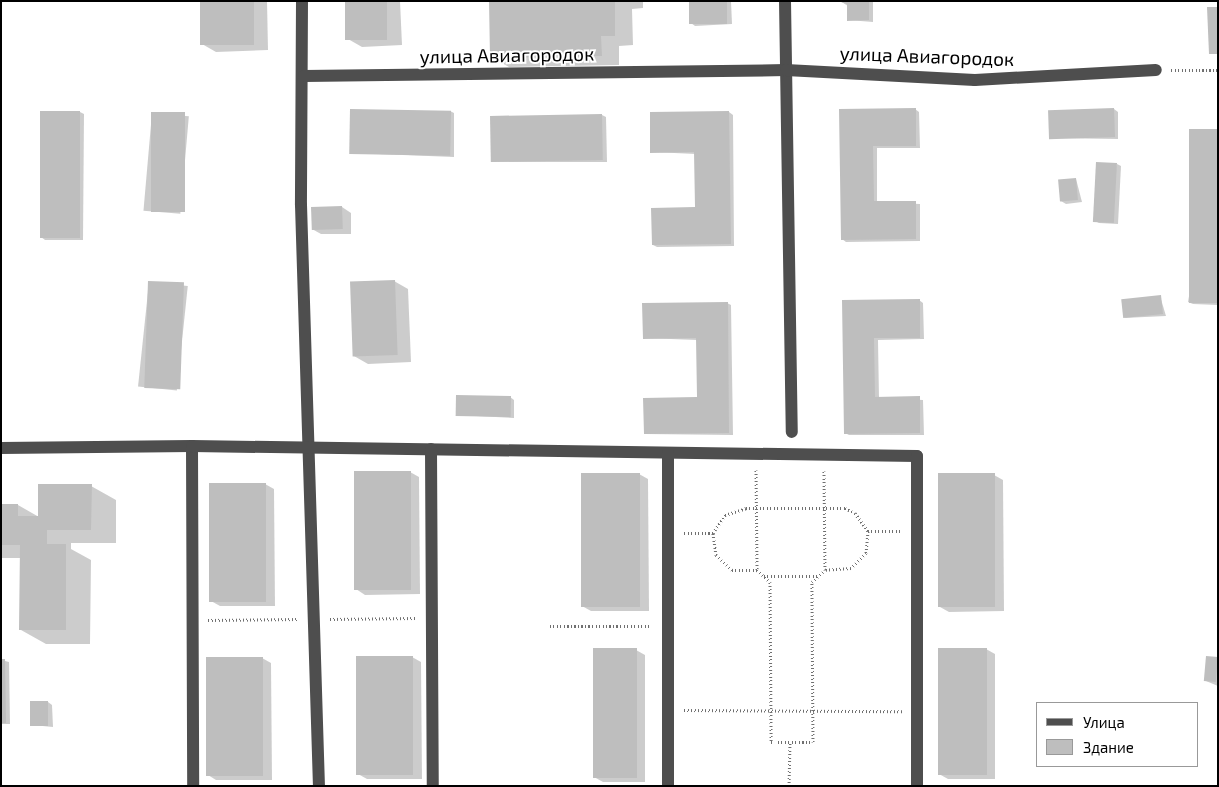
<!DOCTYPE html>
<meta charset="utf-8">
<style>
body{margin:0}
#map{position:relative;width:1219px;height:787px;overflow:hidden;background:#fff;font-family:"Exo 2",sans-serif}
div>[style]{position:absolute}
.shadow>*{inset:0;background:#0003;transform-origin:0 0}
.building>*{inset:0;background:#bebebe;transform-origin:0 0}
.path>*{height:3px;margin-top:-1.5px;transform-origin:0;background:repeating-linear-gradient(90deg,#707070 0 1px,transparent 0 3.5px)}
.minor>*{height:12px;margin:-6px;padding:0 6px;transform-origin:6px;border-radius:6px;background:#4e4e4e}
span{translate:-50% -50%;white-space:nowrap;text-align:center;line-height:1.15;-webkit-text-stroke:4px #fff;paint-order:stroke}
.street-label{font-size:19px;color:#000}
.frame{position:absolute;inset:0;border:2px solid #000;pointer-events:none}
.legend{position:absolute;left:1036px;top:702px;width:162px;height:65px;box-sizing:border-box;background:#fff;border:1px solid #999;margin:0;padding:6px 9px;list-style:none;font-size:15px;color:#000}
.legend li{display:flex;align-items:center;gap:10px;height:25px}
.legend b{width:25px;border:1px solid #999}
</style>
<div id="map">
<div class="shadow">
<i style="clip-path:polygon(201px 1px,267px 1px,268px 50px,216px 52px,202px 44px)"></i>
<i style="clip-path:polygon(347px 1px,400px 1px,402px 45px,362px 47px,348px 39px)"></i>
<i style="clip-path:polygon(490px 1px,643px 1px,643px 8px,632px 9px,633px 45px,619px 46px,619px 65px,509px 67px,491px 57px)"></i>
<i style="clip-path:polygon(690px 1px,731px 1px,732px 24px,695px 26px,691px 23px)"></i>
<i style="clip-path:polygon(840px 1px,873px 1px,873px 22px,848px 20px,848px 6px)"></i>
<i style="clip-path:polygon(915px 109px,919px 112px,920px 148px,877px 148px,877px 202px,920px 204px,920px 241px,846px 242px,842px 239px,840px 110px)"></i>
<i style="clip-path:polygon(1114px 109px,1118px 112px,1118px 139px,1050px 138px)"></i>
<i style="clip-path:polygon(450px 111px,454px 113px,454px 157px,351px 153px)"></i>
<i style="clip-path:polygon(80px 112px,84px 114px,83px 240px,45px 240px,41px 237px)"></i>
<i style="clip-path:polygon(729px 112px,733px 115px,734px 246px,657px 247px,653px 245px,696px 208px,696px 154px,652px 152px)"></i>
<i style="left:152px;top:113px;width:37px;height:98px;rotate:5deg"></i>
<i style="clip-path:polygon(602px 115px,606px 117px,607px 162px,492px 162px,491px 117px)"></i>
<i style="clip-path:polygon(1218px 130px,1218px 305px,1193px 304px,1188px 302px)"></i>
<i style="clip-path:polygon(1117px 164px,1121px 166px,1118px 224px,1099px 223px,1095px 221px)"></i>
<i style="clip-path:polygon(1076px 179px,1082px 202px,1066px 204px,1061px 201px)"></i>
<i style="clip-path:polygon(342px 207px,351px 213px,351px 234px,321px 234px,312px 229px)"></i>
<i style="clip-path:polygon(394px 281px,408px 289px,411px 362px,368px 364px,354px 356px)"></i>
<i style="left:149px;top:282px;width:39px;height:105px;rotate:6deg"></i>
<i style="clip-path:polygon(1160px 296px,1166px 316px,1124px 318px)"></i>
<i style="clip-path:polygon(919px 300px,923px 303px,924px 339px,878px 340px,879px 398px,923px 400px,924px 435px,849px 435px,845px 433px,843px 301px)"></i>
<i style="clip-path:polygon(727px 303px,731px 305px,733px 435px,645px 434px,698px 398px,697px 340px,644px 338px)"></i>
<i style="clip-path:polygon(510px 397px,514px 400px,514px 418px,457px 415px)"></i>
<i style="clip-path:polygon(410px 472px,419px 477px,420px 594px,365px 595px,356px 589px)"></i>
<i style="clip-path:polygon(639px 474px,648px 479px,649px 611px,591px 611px,582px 606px)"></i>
<i style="clip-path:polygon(994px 475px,1003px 480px,1004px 611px,949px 612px,940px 607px)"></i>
<i style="clip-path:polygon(265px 484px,274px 489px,275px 606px,220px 606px,211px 601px)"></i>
<i style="clip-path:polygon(91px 486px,116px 500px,116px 543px,71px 543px,71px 549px,91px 560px,90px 644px,46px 644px,21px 630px,21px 558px,1px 558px,1px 505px,18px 505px,39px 517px)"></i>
<i style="clip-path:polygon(986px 649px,995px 654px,995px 779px,948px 779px,939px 774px)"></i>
<i style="clip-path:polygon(636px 650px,645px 655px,645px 782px,603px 782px,594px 777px)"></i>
<i style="clip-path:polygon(412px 657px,421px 662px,422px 779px,367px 779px,358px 774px)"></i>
<i style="clip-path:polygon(262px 658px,271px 663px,272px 780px,216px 780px,208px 775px)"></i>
<i style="clip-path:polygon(1218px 658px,1218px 686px,1206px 681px)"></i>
<i style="clip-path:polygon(1px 660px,9px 662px,10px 724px,1px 724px)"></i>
<i style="clip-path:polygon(48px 702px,52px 705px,53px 727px,32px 725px,31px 703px)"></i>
</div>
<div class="building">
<i style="left:200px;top:1px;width:54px;height:44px"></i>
<i style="left:345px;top:1px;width:42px;height:39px"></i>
<i style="clip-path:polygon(489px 1px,615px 1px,615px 36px,601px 36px,602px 56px,490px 58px)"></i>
<i style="left:689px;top:1px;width:38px;height:23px"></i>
<i style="clip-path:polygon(838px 1px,869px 1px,869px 20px,847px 21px,847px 4px)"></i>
<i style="clip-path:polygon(1207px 7px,1218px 7px,1218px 54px,1209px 54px)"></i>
<i style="clip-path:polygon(916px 108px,916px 146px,873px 146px,874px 201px,916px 201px,916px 239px,841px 240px,839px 109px)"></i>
<i style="left:1114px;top:108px;width:29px;height:66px;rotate:88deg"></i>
<i style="left:350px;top:109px;width:101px;height:45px;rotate:1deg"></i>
<i style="left:40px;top:111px;width:40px;height:127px"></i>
<i style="clip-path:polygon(729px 111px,731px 244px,652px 245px,651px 208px,695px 207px,694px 152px,650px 153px,650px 112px)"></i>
<i style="left:151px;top:112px;width:34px;height:100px"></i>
<i style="left:602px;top:114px;width:46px;height:112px;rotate:89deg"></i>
<i style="left:1189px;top:129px;width:29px;height:174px"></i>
<i style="left:1096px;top:162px;width:21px;height:60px;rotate:3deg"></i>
<i style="left:1076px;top:178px;width:22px;height:18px;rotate:85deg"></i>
<i style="left:342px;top:206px;width:23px;height:31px;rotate:88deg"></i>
<i style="left:395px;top:280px;width:75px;height:45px;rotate:88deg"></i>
<i style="left:148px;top:281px;width:36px;height:107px;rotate:2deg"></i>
<i style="left:1161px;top:295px;width:19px;height:40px;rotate:84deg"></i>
<i style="clip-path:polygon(920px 299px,920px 338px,874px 338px,875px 397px,920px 396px,920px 433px,844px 434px,842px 300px)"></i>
<i style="clip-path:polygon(728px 302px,729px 433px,644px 434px,643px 398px,697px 397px,696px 338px,643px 339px,642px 303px)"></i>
<i style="left:456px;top:395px;width:55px;height:21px;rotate:1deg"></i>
<i style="left:354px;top:471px;width:57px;height:119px"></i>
<i style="left:581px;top:473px;width:59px;height:134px"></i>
<i style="left:995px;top:473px;width:134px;height:57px;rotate:90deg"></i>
<i style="left:209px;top:483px;width:57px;height:119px"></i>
<i style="clip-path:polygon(38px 484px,92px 484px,91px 530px,47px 530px,47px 544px,66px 544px,66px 630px,19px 630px,20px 545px,1px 545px,1px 504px,18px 504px,18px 516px,38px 516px)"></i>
<i style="left:593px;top:648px;width:44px;height:130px"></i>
<i style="left:938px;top:648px;width:49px;height:127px"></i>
<i style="left:356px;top:656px;width:57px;height:119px"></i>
<i style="left:1206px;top:656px;width:12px;height:25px;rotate:5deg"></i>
<i style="left:206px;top:657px;width:57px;height:119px"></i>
<i style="clip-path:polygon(1px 659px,5px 659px,6px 723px,1px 723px)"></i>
<i style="left:30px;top:701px;width:18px;height:25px"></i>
</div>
<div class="path">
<i style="left:1171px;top:70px;width:47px"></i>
<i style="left:756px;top:470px;width:100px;rotate:89.4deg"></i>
<i style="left:757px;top:570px;width:18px;rotate:43deg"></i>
<i style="left:770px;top:582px;width:160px;rotate:89.6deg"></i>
<i style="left:771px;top:742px;width:42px"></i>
<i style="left:813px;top:742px;width:160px;rotate:-90.4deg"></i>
<i style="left:812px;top:582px;width:18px;rotate:-43deg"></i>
<i style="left:825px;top:570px;width:99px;rotate:-90.6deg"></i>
<i style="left:868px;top:531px;width:34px"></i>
<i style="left:684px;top:533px;width:29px"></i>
<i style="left:757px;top:570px;width:25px;rotate:180deg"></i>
<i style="left:732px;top:570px;width:22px;rotate:-137deg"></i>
<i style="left:716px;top:555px;width:22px;rotate:-98deg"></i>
<i style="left:713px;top:533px;width:22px;rotate:-56deg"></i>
<i style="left:725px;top:515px;width:22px;rotate:-18deg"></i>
<i style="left:746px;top:508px;width:99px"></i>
<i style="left:845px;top:508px;width:11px;rotate:27deg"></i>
<i style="left:855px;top:513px;width:22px;rotate:54deg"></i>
<i style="left:868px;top:531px;width:22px;rotate:95deg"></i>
<i style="left:866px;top:553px;width:21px;rotate:135deg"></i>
<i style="left:851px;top:568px;width:26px;rotate:176deg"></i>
<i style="left:764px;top:576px;width:54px"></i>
<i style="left:330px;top:619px;width:86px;rotate:-0.7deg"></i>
<i style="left:208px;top:620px;width:91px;rotate:-0.6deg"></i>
<i style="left:550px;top:626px;width:102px"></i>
<i style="left:684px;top:710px;width:218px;rotate:0.3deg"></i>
<i style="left:789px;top:786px;width:44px;rotate:-88.7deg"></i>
</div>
<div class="minor">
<i style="left:302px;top:1px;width:204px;rotate:90.3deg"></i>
<i style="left:301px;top:205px;width:581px;rotate:88.23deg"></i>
<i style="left:785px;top:1px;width:431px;rotate:89.1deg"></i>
<i style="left:304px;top:76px;width:482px;rotate:-0.7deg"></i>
<i style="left:786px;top:70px;width:189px;rotate:3deg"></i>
<i style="left:975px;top:80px;width:181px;rotate:-3.2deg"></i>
<i style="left:192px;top:446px;width:340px;rotate:89.8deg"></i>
<i style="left:1px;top:448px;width:191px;rotate:-0.6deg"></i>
<i style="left:192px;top:446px;width:725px;rotate:0.79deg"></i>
<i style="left:917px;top:456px;width:330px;rotate:90deg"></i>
<i style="left:431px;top:449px;width:337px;rotate:89.7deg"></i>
<i style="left:668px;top:453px;width:333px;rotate:90deg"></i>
</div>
<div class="street-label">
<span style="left:507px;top:55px;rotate:-1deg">улица Авиагородок</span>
<span style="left:927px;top:56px;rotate:2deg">улица Авиагородок</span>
</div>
<div class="frame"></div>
<ul class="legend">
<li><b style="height:6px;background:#4e4e4e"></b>Улица</li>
<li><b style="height:14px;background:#bebebe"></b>Здание</li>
</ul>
</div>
